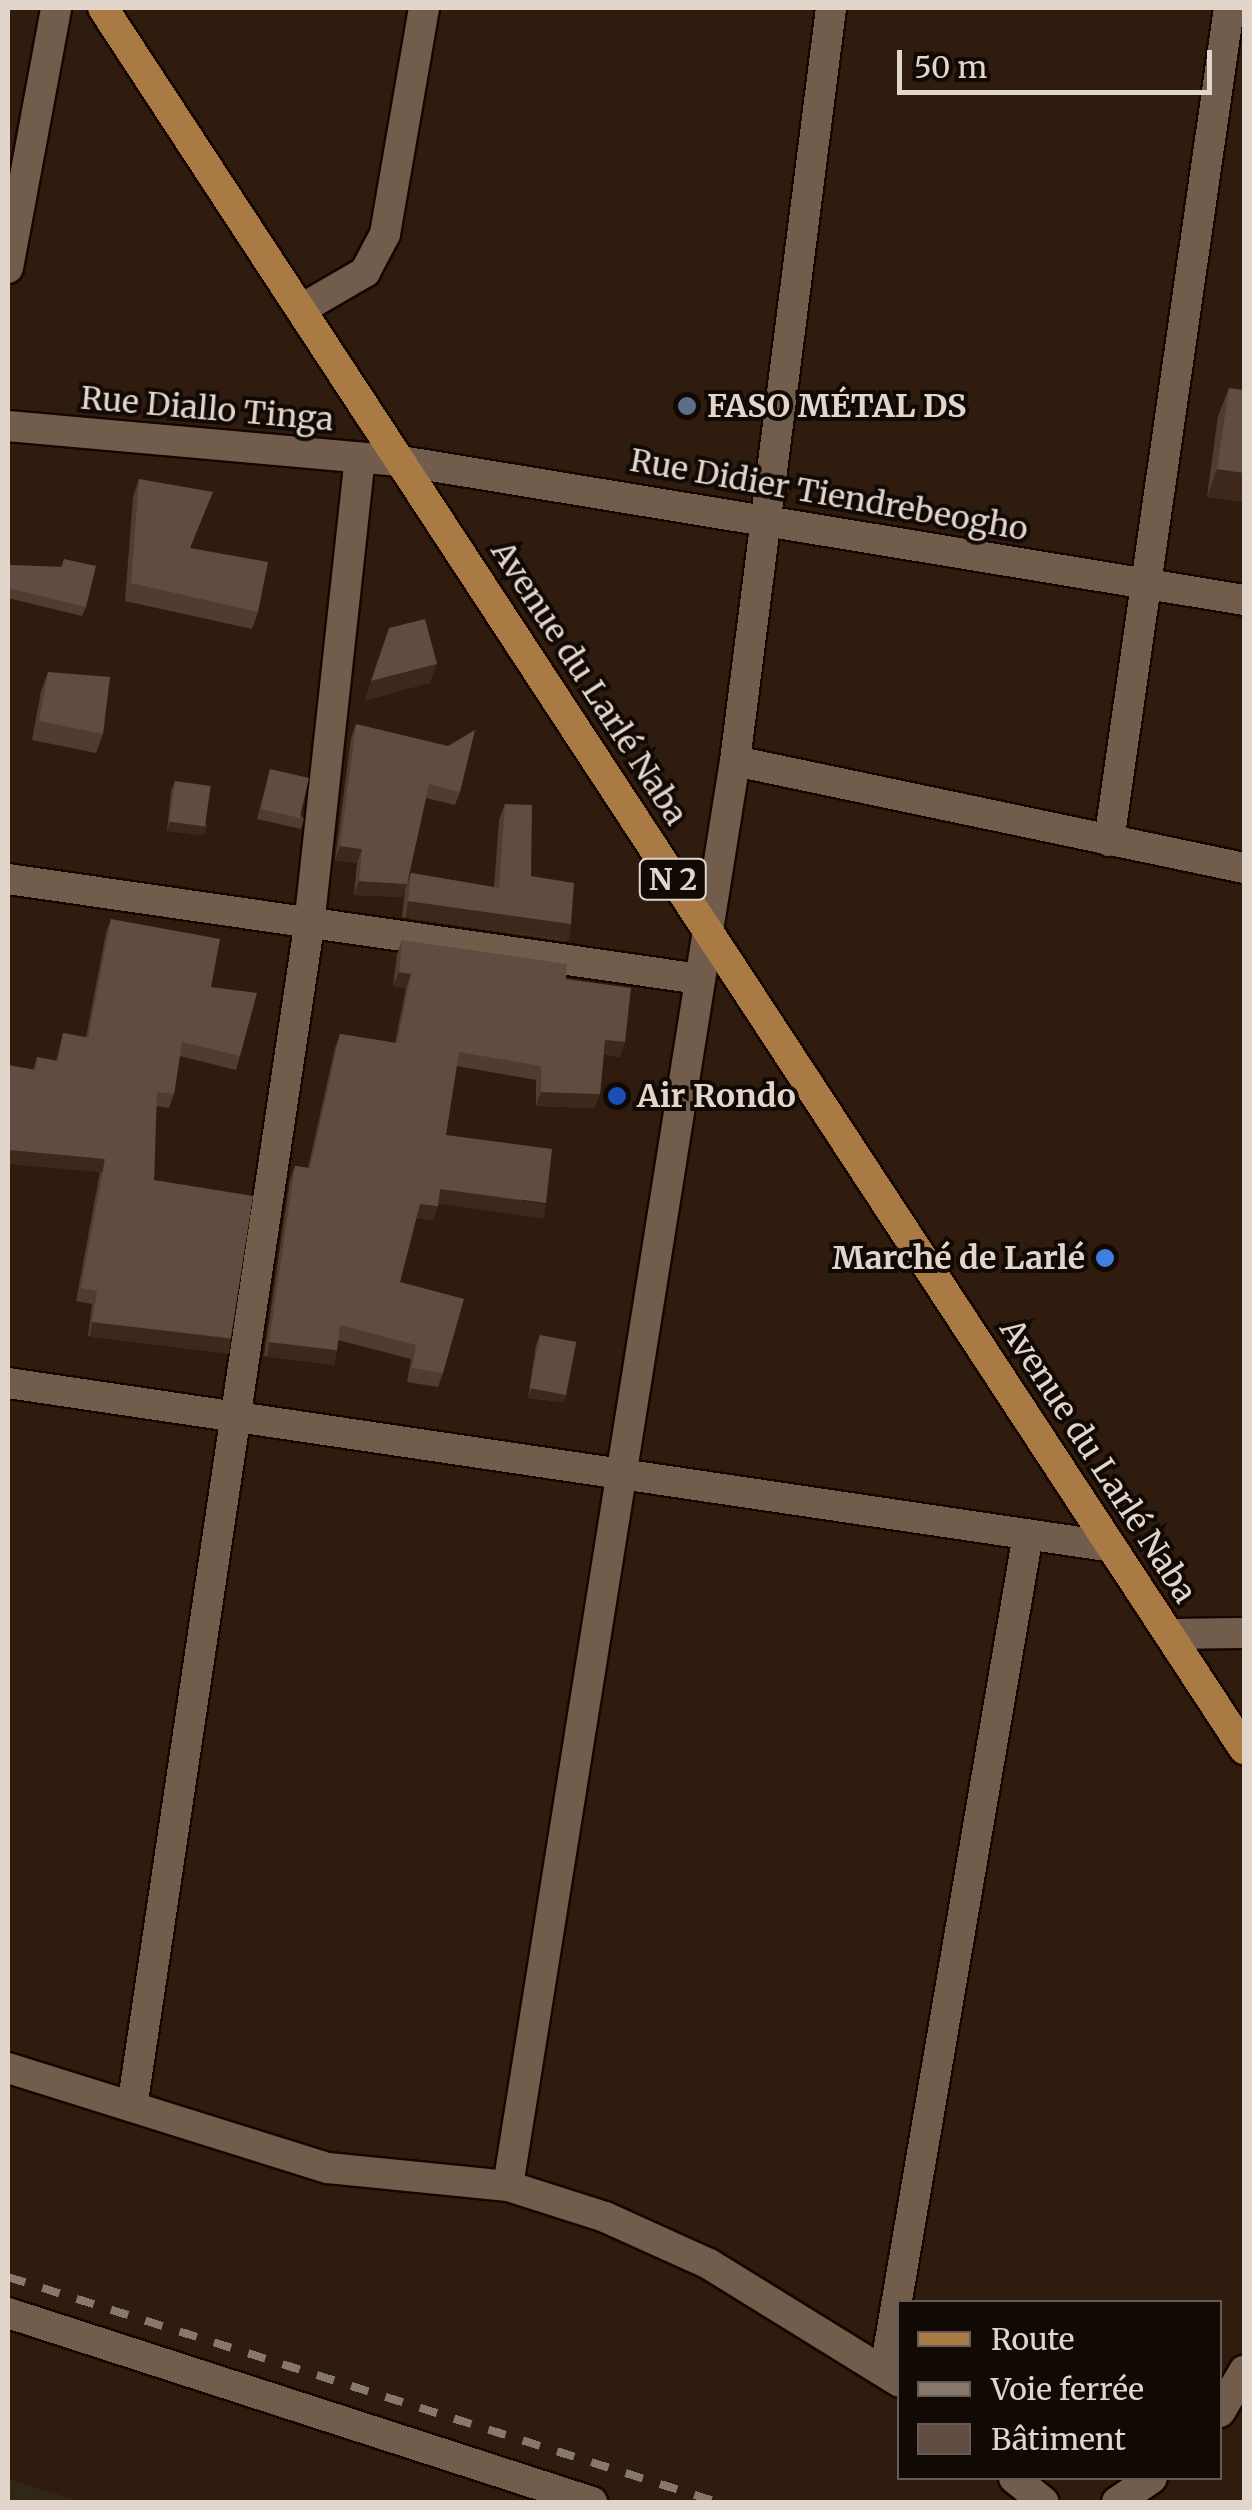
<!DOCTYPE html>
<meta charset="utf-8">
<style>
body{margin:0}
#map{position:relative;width:1252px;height:2510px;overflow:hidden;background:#2f1c0e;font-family:Merriweather,serif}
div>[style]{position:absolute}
.education>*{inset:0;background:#312717}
.roads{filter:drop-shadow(2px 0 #160600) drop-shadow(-2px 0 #160600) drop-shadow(0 2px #160600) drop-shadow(0 -2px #160600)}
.street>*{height:30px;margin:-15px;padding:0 15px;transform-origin:15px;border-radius:15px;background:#725c4c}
.primary>*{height:30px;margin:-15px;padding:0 15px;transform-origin:15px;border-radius:15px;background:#aa7a45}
.rail>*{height:8px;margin-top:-4px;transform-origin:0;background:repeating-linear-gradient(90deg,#88786c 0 18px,transparent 0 36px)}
.wall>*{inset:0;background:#513c30}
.shaded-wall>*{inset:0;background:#3d281b;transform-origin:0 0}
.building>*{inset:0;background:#614c41;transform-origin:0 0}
.dots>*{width:28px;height:28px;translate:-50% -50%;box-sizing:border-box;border:5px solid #110904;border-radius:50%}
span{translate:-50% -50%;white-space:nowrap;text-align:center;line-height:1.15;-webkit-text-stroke:8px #110904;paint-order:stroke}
.shield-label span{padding:2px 8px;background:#110904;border:2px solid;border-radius:8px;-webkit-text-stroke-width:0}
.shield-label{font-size:30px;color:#e2d5cc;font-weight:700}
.poi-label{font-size:32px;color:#e2d5cc;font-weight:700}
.left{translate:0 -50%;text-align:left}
.right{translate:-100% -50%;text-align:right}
.street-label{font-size:32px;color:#e2d5cc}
.frame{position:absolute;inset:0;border:10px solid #e2d5cc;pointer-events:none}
.legend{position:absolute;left:897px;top:2300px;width:325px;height:180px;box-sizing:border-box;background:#110904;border:2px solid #655b54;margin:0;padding:12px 18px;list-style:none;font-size:30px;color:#e2d5cc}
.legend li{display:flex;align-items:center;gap:20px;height:50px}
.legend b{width:50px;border:2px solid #655b54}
.scale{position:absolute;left:897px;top:50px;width:315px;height:45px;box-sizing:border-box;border:5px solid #e2d5cc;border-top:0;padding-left:12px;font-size:30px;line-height:35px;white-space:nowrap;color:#e2d5cc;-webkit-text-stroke:8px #110904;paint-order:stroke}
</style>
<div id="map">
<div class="education">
<i style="clip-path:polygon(8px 2479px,82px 2502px,8px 2502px)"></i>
</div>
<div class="roads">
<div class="street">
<i style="left:8px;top:268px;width:264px;rotate:-79.5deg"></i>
<i style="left:303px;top:308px;width:72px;rotate:-30.1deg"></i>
<i style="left:365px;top:272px;width:43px;rotate:-62.2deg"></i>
<i style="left:385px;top:234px;width:229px;rotate:-80.2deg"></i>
<i style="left:8px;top:426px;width:395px;rotate:5.1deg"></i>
<i style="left:401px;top:461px;width:854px;rotate:9.36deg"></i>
<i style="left:735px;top:761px;width:520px;rotate:11.87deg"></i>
<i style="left:1109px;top:841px;width:842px;rotate:-81.8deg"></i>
<i style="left:8px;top:879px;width:698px;rotate:8.23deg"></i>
<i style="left:8px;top:1383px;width:1111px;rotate:8.44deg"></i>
<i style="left:1169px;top:1634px;width:75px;rotate:-0.8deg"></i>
<i style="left:8px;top:2068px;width:335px;rotate:17.4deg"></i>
<i style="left:328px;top:2168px;width:181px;rotate:5.7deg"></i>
<i style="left:508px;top:2186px;width:102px;rotate:17.7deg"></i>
<i style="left:605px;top:2217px;width:114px;rotate:24.3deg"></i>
<i style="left:709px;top:2264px;width:225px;rotate:31.7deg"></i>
<i style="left:133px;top:2101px;width:1188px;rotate:-81.48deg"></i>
<i style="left:309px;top:926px;width:471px;rotate:-83.8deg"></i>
<i style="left:508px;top:2186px;width:1443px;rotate:-80.95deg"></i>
<i style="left:735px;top:761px;width:759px;rotate:-82.73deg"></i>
<i style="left:8px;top:2313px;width:614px;rotate:17.93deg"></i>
<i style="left:885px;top:2370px;width:848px;rotate:-80.29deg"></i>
<i style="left:1220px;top:2412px;width:48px;rotate:-59.7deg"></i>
<i style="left:1014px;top:2478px;width:38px;rotate:39deg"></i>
<i style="left:1117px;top:2502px;width:42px;rotate:-34.4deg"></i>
</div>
<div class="primary">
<i style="left:103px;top:8px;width:2082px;rotate:56.76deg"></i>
</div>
</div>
<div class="rail">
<i style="left:8px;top:2277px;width:744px;rotate:17.61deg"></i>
</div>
<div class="wall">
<i style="clip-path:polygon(1229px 388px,1244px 502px,1207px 497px,1218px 416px)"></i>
<i style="clip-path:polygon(139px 479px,191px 548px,258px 612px,252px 629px,125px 601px,133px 497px)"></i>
<i style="clip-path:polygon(64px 559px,86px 607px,82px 616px,8px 598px,8px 565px,61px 567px)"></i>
<i style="clip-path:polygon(48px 672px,103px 734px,96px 753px,32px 740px,41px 691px)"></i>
<i style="clip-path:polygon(356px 724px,460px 792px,455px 805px,426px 798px,407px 884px,411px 873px,494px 887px,499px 820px,505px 804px,531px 876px,571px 924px,565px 941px,402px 917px,405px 890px,402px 897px,354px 895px,357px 863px,335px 860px,351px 738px)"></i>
<i style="clip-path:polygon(270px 769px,304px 819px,301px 829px,257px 819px)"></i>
<i style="clip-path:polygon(175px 781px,207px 825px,204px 835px,167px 831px,171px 791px)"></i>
<i style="clip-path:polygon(111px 919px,211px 987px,240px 1056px,236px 1070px,180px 1056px,174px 1094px,169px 1108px,156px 1106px,154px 1180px,231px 1338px,226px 1352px,88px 1336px,92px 1304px,76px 1301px,100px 1172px,33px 1070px,37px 1057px,56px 1061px,63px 1033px,86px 1037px,106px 933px)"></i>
<i style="clip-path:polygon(402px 940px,566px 979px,620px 1057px,604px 1054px,600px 1094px,594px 1108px,536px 1106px,536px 1080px,456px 1066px,446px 1135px,540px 1217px,439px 1203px,433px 1220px,416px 1218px,400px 1282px,443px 1373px,438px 1387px,407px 1382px,411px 1359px,338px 1340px,337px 1350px,332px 1364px,264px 1356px,290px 1180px,295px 1166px,308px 1168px,335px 1048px,340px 1034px,395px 1043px,406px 988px,393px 986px,397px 954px)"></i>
<i style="clip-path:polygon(540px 1335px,564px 1402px,528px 1398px,536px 1345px)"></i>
</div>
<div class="shaded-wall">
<i style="clip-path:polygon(1217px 469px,1244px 473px,1244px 502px,1207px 497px)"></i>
<i style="clip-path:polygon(437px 664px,430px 683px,364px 701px,371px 681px)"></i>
<i style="clip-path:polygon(170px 822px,207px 825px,204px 835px,167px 831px)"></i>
<i style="clip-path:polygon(340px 846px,362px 849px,357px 863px,335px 860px)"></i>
<i style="clip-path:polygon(359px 881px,407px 884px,402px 897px,354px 895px)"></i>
<i style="left:408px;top:901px;width:165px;height:17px;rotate:8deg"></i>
<i style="clip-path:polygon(399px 972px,411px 974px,406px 988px,393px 986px)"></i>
<i style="clip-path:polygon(605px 1040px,625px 1042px,620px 1057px,600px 1054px)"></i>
<i style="clip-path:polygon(541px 1092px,600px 1094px,594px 1108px,536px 1106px)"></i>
<i style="left:8px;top:1150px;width:97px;height:14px;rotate:5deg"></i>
<i style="left:440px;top:1189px;width:107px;height:15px;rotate:8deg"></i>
<i style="clip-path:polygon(420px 1204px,438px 1206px,433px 1220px,415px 1218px)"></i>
<i style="left:92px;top:1322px;width:140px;height:15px;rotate:7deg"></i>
<i style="left:269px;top:1342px;width:68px;height:15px;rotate:7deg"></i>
<i style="clip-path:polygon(532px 1388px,568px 1392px,564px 1402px,528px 1398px)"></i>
</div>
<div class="building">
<i style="clip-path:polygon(1229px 388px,1244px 390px,1244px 473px,1217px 469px)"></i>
<i style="clip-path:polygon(139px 479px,213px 492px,190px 548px,268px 562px,258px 612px,131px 583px)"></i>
<i style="clip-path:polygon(64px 559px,96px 566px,86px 607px,8px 588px,8px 565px,62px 567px)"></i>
<i style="clip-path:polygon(425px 619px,437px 664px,371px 681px,389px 628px)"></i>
<i style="clip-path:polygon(48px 672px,110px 677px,103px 734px,39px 721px)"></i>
<i style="clip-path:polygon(356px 724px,448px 746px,475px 730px,460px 792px,429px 784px,407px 884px,359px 881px,362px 849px,340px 846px)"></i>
<i style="left:270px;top:769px;width:40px;height:41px;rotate:13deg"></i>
<i style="left:175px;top:781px;width:36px;height:41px;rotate:8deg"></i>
<i style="clip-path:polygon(505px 804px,532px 805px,531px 876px,574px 883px,571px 924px,408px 901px,411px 873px,499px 888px)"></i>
<i style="clip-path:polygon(111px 919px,220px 939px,211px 987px,257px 993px,240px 1056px,182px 1042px,174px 1094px,157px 1092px,154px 1180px,253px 1196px,231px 1338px,92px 1322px,97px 1291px,81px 1288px,105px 1159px,8px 1150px,8px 1065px,36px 1070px,37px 1057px,58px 1061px,63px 1033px,88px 1038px)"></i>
<i style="clip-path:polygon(402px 940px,567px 964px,566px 979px,631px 988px,625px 1042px,605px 1040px,600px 1094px,541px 1092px,541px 1066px,459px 1052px,446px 1135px,552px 1149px,546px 1203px,440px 1189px,438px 1206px,420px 1204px,400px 1282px,464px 1299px,443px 1373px,412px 1368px,416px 1345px,340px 1325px,337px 1350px,269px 1342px,295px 1166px,310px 1168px,340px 1034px,397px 1043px,411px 974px,399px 972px)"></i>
<i style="left:540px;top:1335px;width:37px;height:54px;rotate:11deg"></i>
</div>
<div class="dots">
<i style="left:687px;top:406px;background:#5c6f8a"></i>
<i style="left:617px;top:1096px;background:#1a4fb4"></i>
<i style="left:1105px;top:1258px;background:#3f7fe0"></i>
</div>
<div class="shield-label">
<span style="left:673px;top:879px">N 2</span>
</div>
<div class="poi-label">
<span class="left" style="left:707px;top:406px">FASO MÉTAL DS</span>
<span class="left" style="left:637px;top:1096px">Air Rondo</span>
<span class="right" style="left:1085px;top:1258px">Marché de Larlé</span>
</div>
<div class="street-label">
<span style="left:207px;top:409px;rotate:5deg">Rue Diallo Tinga</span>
<span style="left:829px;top:495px;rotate:10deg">Rue Didier Tiendrebeogho</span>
<span style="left:589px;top:683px;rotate:57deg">Avenue du Larlé Naba</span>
<span style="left:1098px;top:1461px;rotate:57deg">Avenue du Larlé Naba</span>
</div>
<div class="frame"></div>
<ul class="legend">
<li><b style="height:12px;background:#aa7a45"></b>Route</li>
<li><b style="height:12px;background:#88786c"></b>Voie ferrée</li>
<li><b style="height:28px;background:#614c41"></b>Bâtiment</li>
</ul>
<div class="scale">50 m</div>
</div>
